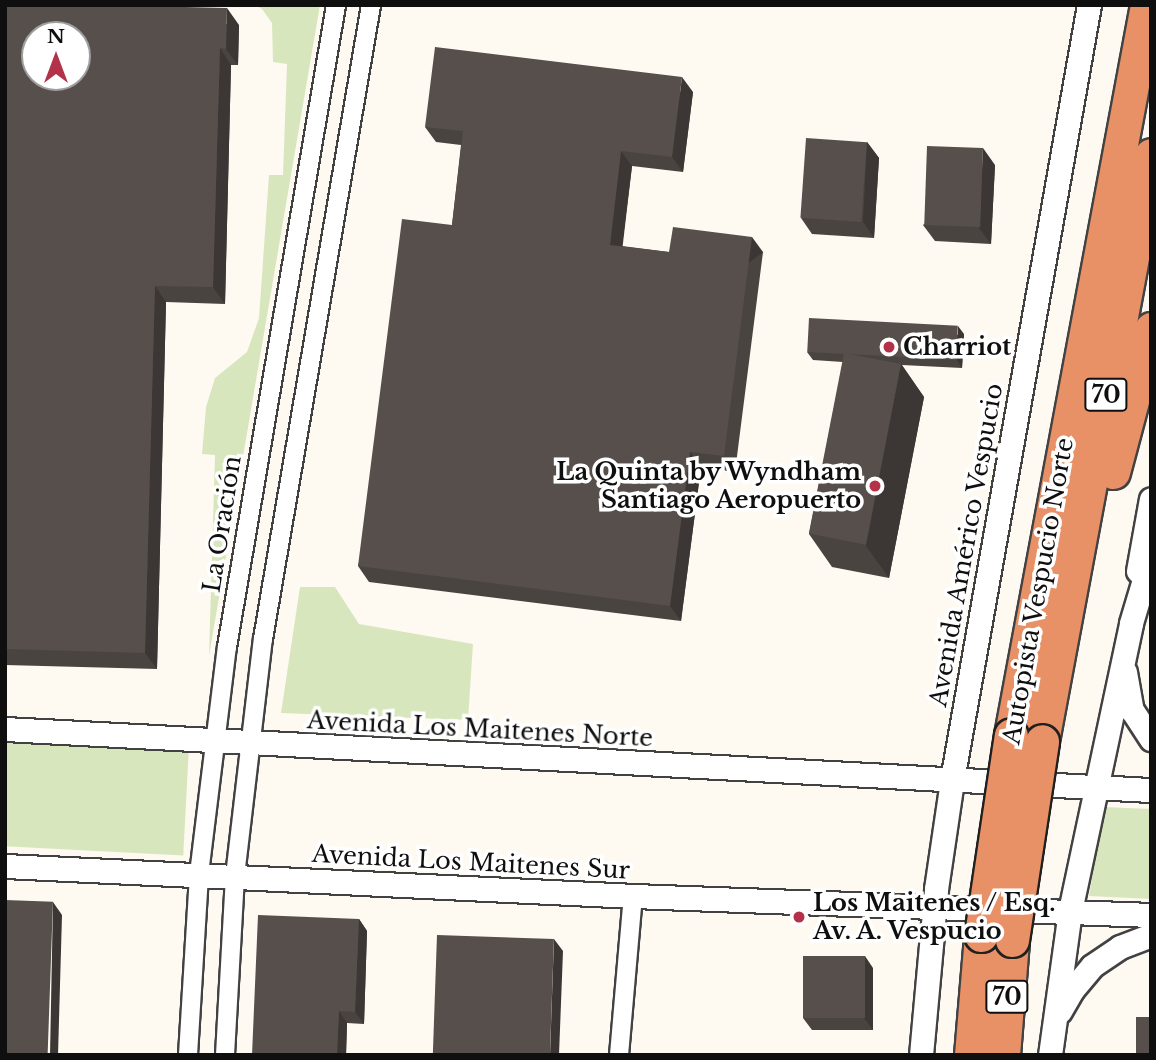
<!DOCTYPE html>
<meta charset="utf-8">
<style>
body{margin:0}
#map{position:relative;width:1156px;height:1060px;overflow:hidden;background:#fefaf2;font-family:"Libre Baskerville",serif}
div>[style]{position:absolute}
.green>*{inset:0;background:#d8e6be;transform-origin:0 0}
.roads{filter:drop-shadow(2px 0 #424242) drop-shadow(-2px 0 #424242) drop-shadow(0 2px #424242) drop-shadow(0 -2px #424242)}
.minor>*{height:18px;margin:-9px;padding:0 9px;transform-origin:9px;border-radius:9px;background:#fff}
.tertiary>*{height:23px;margin:-11.5px;padding:0 11.5px;transform-origin:11.5px;border-radius:11.5px;background:#fff}
.motorway>*{height:33px;margin:-16.5px;padding:0 16.5px;transform-origin:16.5px;border-radius:16.5px;background:#e89066}
.bridges{filter:drop-shadow(2px 0 #202020) drop-shadow(-2px 0 #202020) drop-shadow(0 2px #202020) drop-shadow(0 -2px #202020)}
.motorway-bridge>*{height:33px;margin:-16.5px;padding:0 16.5px;transform-origin:16.5px;border-radius:16.5px;background:#e89066}
.wall>*{inset:0;background:#4a4441}
.shaded-wall>*{inset:0;background:#3c3735;transform-origin:0 0}
.building>*{inset:0;background:#564f4c;transform-origin:0 0}
.dots>*{width:19px;height:19px;translate:-50% -50%;box-sizing:border-box;border:4px solid #fff;border-radius:50%}
span{translate:-50% -50%;white-space:nowrap;text-align:center;line-height:1.15;-webkit-text-stroke:7px #fff;paint-order:stroke}
.shield-label span{padding:2px 5px;background:#fff;border:2px solid;border-radius:5px;-webkit-text-stroke-width:0}
.shield-label{font-size:23px;color:#0f0f0f;font-weight:700}
.poi-label{font-size:24px;color:#0f0f0f;font-weight:700}
.left{translate:0 -50%;text-align:left}
.right{translate:-100% -50%;text-align:right}
.street-label{font-size:24px;color:#0f0f0f}
.frame{position:absolute;inset:0;border:7px solid #0f0f0f;pointer-events:none}
.north{position:absolute;left:21px;top:21px;width:70px;height:70px;box-sizing:border-box;background:#fff;border:2px solid #9f9f9f;border-radius:50%;rotate:0deg;font-size:19px;font-weight:700;line-height:28px;text-align:center;color:#0f0f0f}
.north::after{content:'';display:block;margin:auto;width:24px;height:32px;background:#b33249;clip-path:polygon(50% 0,100% 100%,50% 72%,0 100%)}
</style>
<div id="map">
<div class="green">
<i style="clip-path:polygon(255px 5px,320px 5px,209px 656px,215px 455px,202px 454px,206px 407px,215px 378px,247px 352px,259px 318px,269px 175px,283px 175px,287px 64px,273px 62px,272px 23px,262px 9px)"></i>
<i style="clip-path:polygon(300px 587px,335px 587px,359px 624px,473px 644px,468px 720px,281px 713px)"></i>
<i style="left:5px;top:741px;width:184px;height:105px;rotate:3deg"></i>
<i style="clip-path:polygon(1104px 807px,1151px 809px,1151px 899px,1089px 896px)"></i>
</div>
<div class="roads">
<div class="minor">
<i style="left:188px;top:1055px;width:181px;rotate:-86.5deg"></i>
<i style="left:199px;top:874px;width:229px;rotate:-83deg"></i>
<i style="left:227px;top:647px;width:651px;rotate:-80.36deg"></i>
<i style="left:225px;top:1055px;width:179px;rotate:-86.8deg"></i>
<i style="left:235px;top:876px;width:239px;rotate:-83.3deg"></i>
<i style="left:263px;top:639px;width:643px;rotate:-80.33deg"></i>
<i style="left:619px;top:1055px;width:160px;rotate:-85deg"></i>
</div>
<div class="tertiary">
<i style="left:1138px;top:571px;width:73px;rotate:-79.8deg"></i>
<i style="left:1125px;top:672px;width:39px;rotate:80deg"></i>
<i style="left:1132px;top:710px;width:35px;rotate:57deg"></i>
<i style="left:5px;top:729px;width:1148px;rotate:3.05deg"></i>
<i style="left:5px;top:866px;width:629px;rotate:2.73deg"></i>
<i style="left:633px;top:896px;width:518px;rotate:2.1deg"></i>
<i style="left:1060px;top:1011px;width:24px;rotate:-60deg"></i>
<i style="left:1072px;top:990px;width:31px;rotate:-50deg"></i>
<i style="left:1092px;top:966px;width:34px;rotate:-34deg"></i>
<i style="left:1120px;top:947px;width:33px;rotate:-21deg"></i>
<i style="left:921px;top:1055px;width:167px;rotate:-84.8deg"></i>
<i style="left:936px;top:889px;width:110px;rotate:-81.6deg"></i>
<i style="left:952px;top:780px;width:787px;rotate:-79.98deg"></i>
<i style="left:1050px;top:1055px;width:145px;rotate:-82.1deg"></i>
<i style="left:1070px;top:911px;width:294px;rotate:-78deg"></i>
<i style="left:1131px;top:623px;width:70px;rotate:-73.4deg"></i>
</div>
<div class="motorway">
<i style="left:1113px;top:472px;width:148px;rotate:-75.1deg"></i>
<i style="left:1011px;top:735px;width:743px;rotate:-79.45deg"></i>
<i style="left:1042px;top:741px;width:596px;rotate:-79.46deg"></i>
<i style="left:971px;top:1055px;width:120px;rotate:-85.2deg"></i>
<i style="left:1003px;top:1055px;width:115px;rotate:-85.5deg"></i>
</div>
</div>
<div class="bridges">
<div class="motorway-bridge">
<i style="left:981px;top:935px;width:202px;rotate:-81.5deg"></i>
<i style="left:1012px;top:940px;width:201px;rotate:-81.4deg"></i>
</div>
</div>
<div class="wall">
<i style="clip-path:polygon(5px 5px,239px 25px,238px 65px,231px 65px,225px 304px,166px 302px,157px 669px,5px 665px)"></i>
<i style="clip-path:polygon(693px 92px,683px 172px,632px 166px,622px 246px,669px 252px,763px 252px,735px 472px,701px 467px,681px 621px,369px 582px,358px 566px,452px 225px,461px 145px,436px 142px,425px 127px)"></i>
<i style="clip-path:polygon(867px 142px,879px 158px,874px 238px,812px 234px,801px 218px)"></i>
<i style="clip-path:polygon(995px 165px,991px 244px,935px 241px,923px 225px)"></i>
<i style="clip-path:polygon(964px 334px,962px 368px,902px 365px,924px 397px,889px 578px,832px 567px,809px 534px,843px 362px,813px 360px,807px 352px)"></i>
<i style="clip-path:polygon(359px 919px,367px 931px,364px 1024px,347px 1023px,346px 1055px,252px 1055px)"></i>
<i style="clip-path:polygon(873px 968px,873px 1030px,812px 1030px,803px 1018px)"></i>
</div>
<div class="shaded-wall">
<i style="clip-path:polygon(227px 8px,239px 25px,238px 65px,226px 49px)"></i>
<i style="clip-path:polygon(220px 48px,231px 65px,225px 304px,213px 287px)"></i>
<i style="clip-path:polygon(682px 77px,693px 92px,683px 172px,672px 157px)"></i>
<i style="clip-path:polygon(867px 142px,879px 158px,874px 238px,863px 222px)"></i>
<i style="clip-path:polygon(983px 148px,995px 165px,991px 244px,979px 228px)"></i>
<i style="clip-path:polygon(621px 151px,632px 166px,621px 260px,610px 245px)"></i>
<i style="left:752px;top:237px;width:19px;height:221px;rotate:54deg"></i>
<i style="clip-path:polygon(155px 286px,166px 302px,157px 669px,145px 653px)"></i>
<i style="clip-path:polygon(958px 326px,964px 334px,962px 368px,957px 360px)"></i>
<i style="clip-path:polygon(901px 364px,924px 397px,889px 578px,866px 546px)"></i>
<i style="clip-path:polygon(690px 452px,701px 467px,681px 621px,670px 606px)"></i>
<i style="clip-path:polygon(53px 902px,62px 915px,58px 1055px,50px 1055px)"></i>
<i style="clip-path:polygon(359px 919px,367px 931px,364px 1024px,355px 1012px)"></i>
<i style="clip-path:polygon(554px 939px,563px 951px,559px 1055px,550px 1055px)"></i>
<i style="clip-path:polygon(865px 956px,873px 968px,873px 1030px,864px 1018px)"></i>
<i style="clip-path:polygon(339px 1011px,347px 1023px,346px 1055px,337px 1055px)"></i>
</div>
<div class="building">
<i style="clip-path:polygon(evenodd,5px 5px,102px 5px,227px 8px,226px 49px,220px 48px,213px 287px,155px 286px,145px 653px,5px 649px,5px 5px,35px 35px,77px 35px,77px 77px,35px 77px,35px 35px)"></i>
<i style="clip-path:polygon(435px 47px,682px 77px,672px 157px,621px 151px,610px 245px,669px 252px,673px 227px,752px 237px,724px 456px,690px 452px,670px 606px,358px 566px,402px 219px,452px 225px,463px 131px,425px 127px)"></i>
<i style="left:806px;top:138px;width:61px;height:80px;rotate:4deg"></i>
<i style="left:927px;top:146px;width:56px;height:79px;rotate:2deg"></i>
<i style="left:809px;top:318px;width:149px;height:34px;rotate:3deg"></i>
<i style="left:844px;top:353px;width:58px;height:184px;rotate:11deg"></i>
<i style="left:5px;top:900px;width:48px;height:155px;rotate:2deg"></i>
<i style="clip-path:polygon(258px 915px,359px 919px,355px 1012px,339px 1011px,337px 1055px,252px 1055px)"></i>
<i style="left:437px;top:935px;width:117px;height:120px;rotate:2deg"></i>
<i style="left:803px;top:956px;width:62px;height:62px"></i>
<i style="left:1136px;top:1017px;width:15px;height:38px"></i>
</div>
<div class="dots">
<i style="left:889px;top:347px;background:#b33249"></i>
<i style="left:875px;top:486px;background:#b33249"></i>
<i style="left:799px;top:917px;background:#b33249"></i>
</div>
<div class="shield-label">
<span style="left:1106px;top:395px">70</span>
<span style="left:1007px;top:997px">70</span>
</div>
<div class="poi-label">
<span class="left" style="left:903px;top:347px">Charriot</span>
<span class="right" style="left:861px;top:486px">La Quinta by Wyndham<br>Santiago Aeropuerto</span>
<span class="left" style="left:813px;top:917px">Los Maitenes / Esq.<br>Av. A. Vespucio</span>
</div>
<div class="street-label">
<span style="left:222px;top:524px;rotate:-81deg">La Oración</span>
<span style="left:966px;top:545px;rotate:-80deg">Avenida Américo Vespucio</span>
<span style="left:1038px;top:591px;rotate:-80deg">Autopista Vespucio Norte</span>
<span style="left:480px;top:729px;rotate:3deg">Avenida Los Maitenes Norte</span>
<span style="left:471px;top:862px;rotate:3deg">Avenida Los Maitenes Sur</span>
</div>
<div class="frame"></div>
<div class="north">N</div>
</div>
